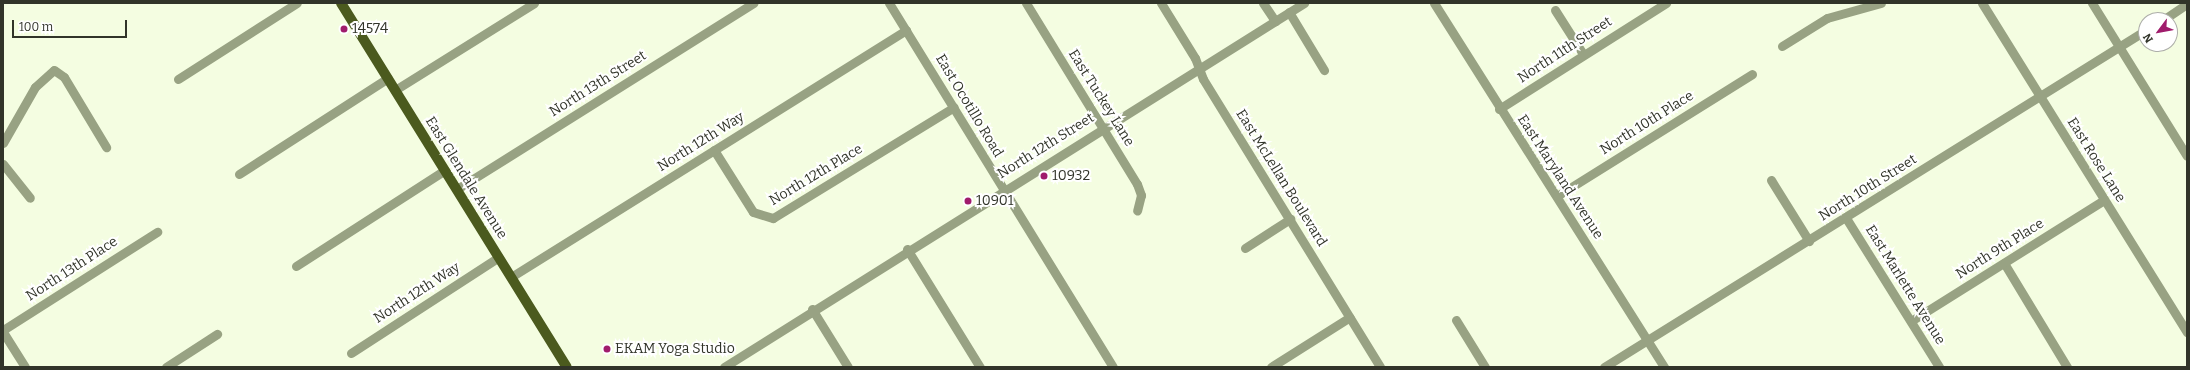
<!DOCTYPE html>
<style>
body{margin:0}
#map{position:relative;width:2190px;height:370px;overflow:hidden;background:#f4fde1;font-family:Bitter,serif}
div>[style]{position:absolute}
.minor>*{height:9px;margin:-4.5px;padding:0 4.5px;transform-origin:4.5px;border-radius:4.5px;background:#98a283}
.major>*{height:10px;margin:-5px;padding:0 5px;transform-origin:5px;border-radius:5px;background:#4b5a1e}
.dots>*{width:11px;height:11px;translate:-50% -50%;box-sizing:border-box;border:2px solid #fff;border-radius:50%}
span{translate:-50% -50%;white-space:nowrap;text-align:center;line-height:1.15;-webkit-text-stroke:4px #fff;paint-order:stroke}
.poi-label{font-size:14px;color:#313429}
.left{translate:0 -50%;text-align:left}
.street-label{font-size:14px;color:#313429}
.frame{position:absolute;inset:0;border:4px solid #313429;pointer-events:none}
.north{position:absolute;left:2138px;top:12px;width:40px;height:40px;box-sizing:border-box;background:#fff;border:1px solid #adaea9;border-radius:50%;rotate:238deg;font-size:11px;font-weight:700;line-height:16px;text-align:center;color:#313429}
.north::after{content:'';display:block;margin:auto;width:14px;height:18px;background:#a01c6c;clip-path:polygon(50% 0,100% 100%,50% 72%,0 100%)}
.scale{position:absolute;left:12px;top:20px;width:115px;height:18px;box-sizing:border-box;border:2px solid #313429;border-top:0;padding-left:5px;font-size:12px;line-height:14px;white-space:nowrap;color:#313429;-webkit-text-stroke:3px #fff;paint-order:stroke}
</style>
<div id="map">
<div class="minor">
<i style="left:889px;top:3px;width:427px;rotate:58.4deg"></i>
<i style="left:1026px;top:3px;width:212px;rotate:58.5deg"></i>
<i style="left:1137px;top:184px;width:12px;rotate:70deg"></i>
<i style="left:1141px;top:195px;width:16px;rotate:104deg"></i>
<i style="left:1161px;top:3px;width:65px;rotate:58.3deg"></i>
<i style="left:1195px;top:58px;width:22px;rotate:69deg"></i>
<i style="left:1203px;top:79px;width:338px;rotate:58.4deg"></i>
<i style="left:1263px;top:3px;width:22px;rotate:56deg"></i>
<i style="left:1434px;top:3px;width:431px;rotate:57.7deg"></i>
<i style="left:1982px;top:3px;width:388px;rotate:58.1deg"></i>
<i style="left:2092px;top:3px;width:180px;rotate:58.2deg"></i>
<i style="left:1555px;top:10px;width:52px;rotate:57.5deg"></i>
<i style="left:1289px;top:12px;width:68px;rotate:58.9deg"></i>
<i style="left:2163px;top:20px;width:29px;rotate:-34deg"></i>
<i style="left:1782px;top:46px;width:53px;rotate:-31.9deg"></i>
<i style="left:1827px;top:18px;width:56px;rotate:-15.5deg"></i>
<i style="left:178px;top:79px;width:141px;rotate:-32.6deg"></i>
<i style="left:395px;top:90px;width:164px;rotate:-32deg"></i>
<i style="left:1499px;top:109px;width:198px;rotate:-32.4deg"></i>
<i style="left:3px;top:143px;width:64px;rotate:-60.3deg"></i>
<i style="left:35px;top:87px;width:25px;rotate:-42deg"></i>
<i style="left:54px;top:70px;width:12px;rotate:35deg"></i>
<i style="left:64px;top:77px;width:82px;rotate:59deg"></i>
<i style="left:714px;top:150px;width:73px;rotate:57.8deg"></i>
<i style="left:753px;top:212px;width:21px;rotate:17deg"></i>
<i style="left:773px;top:218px;width:212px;rotate:-31.5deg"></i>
<i style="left:3px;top:164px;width:43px;rotate:51.5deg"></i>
<i style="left:239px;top:174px;width:177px;rotate:-32.8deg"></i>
<i style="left:1771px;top:180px;width:72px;rotate:58.1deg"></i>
<i style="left:457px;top:189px;width:350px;rotate:-32.1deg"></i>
<i style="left:1557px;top:196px;width:230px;rotate:-32deg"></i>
<i style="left:1846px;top:218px;width:176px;rotate:58deg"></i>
<i style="left:1245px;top:248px;width:54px;rotate:-32.8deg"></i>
<i style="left:907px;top:249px;width:139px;rotate:58.3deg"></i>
<i style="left:2004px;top:263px;width:122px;rotate:58.8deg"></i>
<i style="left:296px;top:266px;width:177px;rotate:-32.8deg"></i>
<i style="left:511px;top:277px;width:466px;rotate:-32deg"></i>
<i style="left:812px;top:309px;width:68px;rotate:58.2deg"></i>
<i style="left:1456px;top:320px;width:55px;rotate:58.3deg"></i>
<i style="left:1911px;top:321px;width:228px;rotate:-32.1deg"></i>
<i style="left:3px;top:330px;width:183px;rotate:-32.5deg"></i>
<i style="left:3px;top:332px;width:41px;rotate:57.8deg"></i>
<i style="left:351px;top:353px;width:176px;rotate:-33deg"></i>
<i style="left:166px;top:367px;width:61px;rotate:-32.9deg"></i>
<i style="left:724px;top:367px;width:685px;rotate:-32.11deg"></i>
<i style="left:1271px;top:367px;width:93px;rotate:-32.3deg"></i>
<i style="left:1604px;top:367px;width:638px;rotate:-31.87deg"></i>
</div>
<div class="major">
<i style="left:341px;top:3px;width:428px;rotate:58.2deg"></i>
</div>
<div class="dots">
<i style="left:344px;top:29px;background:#a01c6c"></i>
<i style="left:1044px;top:176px;background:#a01c6c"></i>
<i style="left:968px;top:201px;background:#a01c6c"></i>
<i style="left:607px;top:349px;background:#a01c6c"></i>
</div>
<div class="poi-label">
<span class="left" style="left:352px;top:29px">14574</span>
<span class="left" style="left:1052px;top:176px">10932</span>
<span class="left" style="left:976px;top:201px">10901</span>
<span class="left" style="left:615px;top:349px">EKAM Yoga Studio</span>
</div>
<div class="street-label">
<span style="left:1565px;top:50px;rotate:-33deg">North 11th Street</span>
<span style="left:598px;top:84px;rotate:-32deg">North 13th Street</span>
<span style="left:1101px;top:98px;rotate:58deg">East Tuckey Lane</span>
<span style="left:969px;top:106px;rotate:59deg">East Ocotillo Road</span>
<span style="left:1647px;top:123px;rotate:-32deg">North 10th Place</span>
<span style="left:701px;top:142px;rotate:-32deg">North 12th Way</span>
<span style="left:1046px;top:146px;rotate:-32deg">North 12th Street</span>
<span style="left:2096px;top:160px;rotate:58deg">East Rose Lane</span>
<span style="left:816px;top:175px;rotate:-31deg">North 12th Place</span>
<span style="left:1560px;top:177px;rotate:57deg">East Maryland Avenue</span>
<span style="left:466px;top:178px;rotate:58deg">East Glendale Avenue</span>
<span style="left:1281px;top:178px;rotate:58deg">East McLellan Boulevard</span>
<span style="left:1868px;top:188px;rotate:-32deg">North 10th Street</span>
<span style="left:2000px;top:249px;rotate:-32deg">North 9th Place</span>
<span style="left:72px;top:269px;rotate:-33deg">North 13th Place</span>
<span style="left:1905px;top:285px;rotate:58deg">East Marlette Avenue</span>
<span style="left:417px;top:293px;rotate:-33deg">North 12th Way</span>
</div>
<div class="frame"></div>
<div class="north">N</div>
<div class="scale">100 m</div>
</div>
